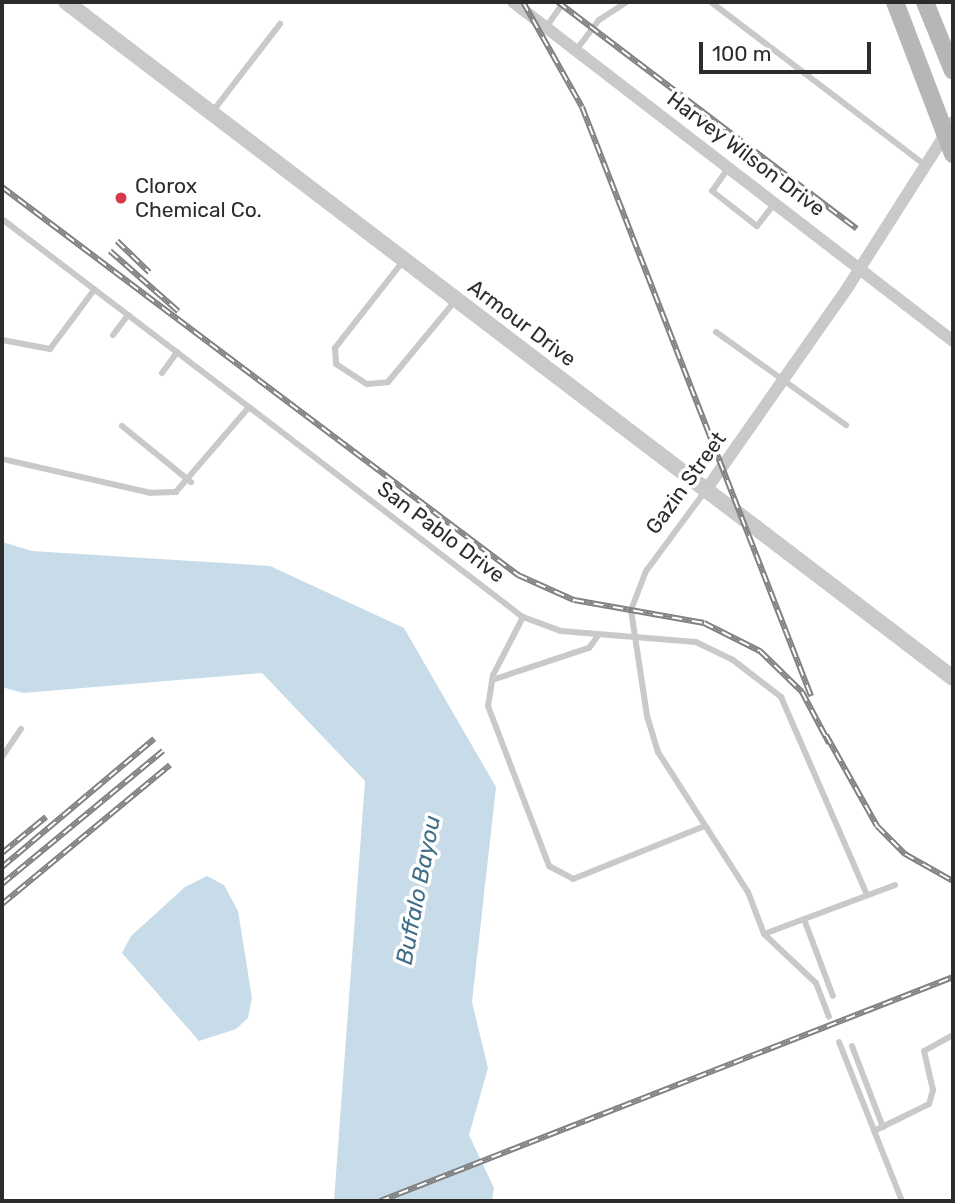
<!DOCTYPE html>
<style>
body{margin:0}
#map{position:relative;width:955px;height:1203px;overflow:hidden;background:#fff;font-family:Rubik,sans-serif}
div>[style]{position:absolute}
.water>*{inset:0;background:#c7dce8}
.service>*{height:6px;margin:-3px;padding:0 3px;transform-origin:3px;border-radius:3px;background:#c9c9c9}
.minor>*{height:12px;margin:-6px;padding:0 6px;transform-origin:6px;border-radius:6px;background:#c9c9c9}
.tertiary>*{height:16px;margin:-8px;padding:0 8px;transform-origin:8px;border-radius:8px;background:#c9c9c9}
.secondary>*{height:18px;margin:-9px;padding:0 9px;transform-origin:9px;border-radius:9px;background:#b6b6b6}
.rail>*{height:6px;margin-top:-3px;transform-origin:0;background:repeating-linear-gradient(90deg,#fff 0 10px,#818181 0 20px);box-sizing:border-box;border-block:2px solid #818181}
.dots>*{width:19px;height:19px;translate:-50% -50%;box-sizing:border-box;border:4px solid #fff;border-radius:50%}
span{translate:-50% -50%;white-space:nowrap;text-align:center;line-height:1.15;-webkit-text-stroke:7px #fff;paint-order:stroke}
.street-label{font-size:21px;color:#2c2c2c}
.poi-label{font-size:21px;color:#2c2c2c}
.left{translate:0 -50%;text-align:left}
.water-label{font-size:23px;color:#416e87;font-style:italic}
.frame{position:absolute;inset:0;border:4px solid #2c2c2c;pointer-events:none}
.scale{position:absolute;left:699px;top:42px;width:172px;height:32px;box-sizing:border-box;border:4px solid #2c2c2c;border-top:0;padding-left:9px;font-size:21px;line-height:24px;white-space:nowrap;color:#2c2c2c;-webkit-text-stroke:5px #fff;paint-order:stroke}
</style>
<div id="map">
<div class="water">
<i style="clip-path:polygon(2px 542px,32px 551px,270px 566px,404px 628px,496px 787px,472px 1002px,488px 1068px,469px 1135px,494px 1188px,492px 1201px,334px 1201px,365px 781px,262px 673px,23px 693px,2px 687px)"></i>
<i style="clip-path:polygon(207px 876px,224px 885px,238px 911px,252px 998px,248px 1018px,236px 1029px,199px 1041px,122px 953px,131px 936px,185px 887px)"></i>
</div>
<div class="service">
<i style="left:711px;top:2px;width:270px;rotate:37.3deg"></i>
<i style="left:547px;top:26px;width:29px;rotate:-55deg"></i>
<i style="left:577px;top:49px;width:36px;rotate:-53deg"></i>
<i style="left:599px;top:20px;width:33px;rotate:-33deg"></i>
<i style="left:213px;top:111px;width:110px;rotate:-52.4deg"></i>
<i style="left:729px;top:167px;width:29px;rotate:125deg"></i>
<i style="left:712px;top:191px;width:57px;rotate:37.9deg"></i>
<i style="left:757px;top:226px;width:28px;rotate:-52deg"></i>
<i style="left:2px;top:219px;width:310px;rotate:37.3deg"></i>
<i style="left:249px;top:407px;width:112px;rotate:130.7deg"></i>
<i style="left:176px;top:492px;width:25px;rotate:178deg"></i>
<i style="left:151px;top:493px;width:153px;rotate:-167.1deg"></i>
<i style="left:404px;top:260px;width:112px;rotate:128.1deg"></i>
<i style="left:335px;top:348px;width:16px;rotate:86deg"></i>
<i style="left:336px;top:364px;width:37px;rotate:33deg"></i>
<i style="left:367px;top:384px;width:21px;rotate:-5deg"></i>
<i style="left:388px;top:382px;width:105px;rotate:-50.4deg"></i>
<i style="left:716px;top:332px;width:160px;rotate:35.6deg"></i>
<i style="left:113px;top:335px;width:25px;rotate:-53deg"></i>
<i style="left:2px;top:340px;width:49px;rotate:10.6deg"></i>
<i style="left:50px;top:349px;width:74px;rotate:-53.3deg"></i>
<i style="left:162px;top:373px;width:26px;rotate:-54deg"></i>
<i style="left:249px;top:407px;width:345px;rotate:37.5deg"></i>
<i style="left:523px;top:617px;width:40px;rotate:20.2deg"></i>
<i style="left:561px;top:631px;width:135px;rotate:4.7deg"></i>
<i style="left:696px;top:642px;width:41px;rotate:25.9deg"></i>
<i style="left:733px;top:660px;width:61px;rotate:37.6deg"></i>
<i style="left:781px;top:697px;width:216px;rotate:66.5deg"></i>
<i style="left:122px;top:426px;width:89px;rotate:39.1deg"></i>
<i style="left:706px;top:490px;width:101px;rotate:126.5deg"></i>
<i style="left:646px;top:571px;width:42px;rotate:111deg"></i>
<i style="left:631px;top:610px;width:107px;rotate:81.4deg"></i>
<i style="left:647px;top:716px;width:38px;rotate:73deg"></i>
<i style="left:658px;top:752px;width:166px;rotate:57.3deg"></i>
<i style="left:748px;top:892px;width:45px;rotate:69.1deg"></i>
<i style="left:764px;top:934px;width:71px;rotate:43.3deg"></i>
<i style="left:816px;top:983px;width:36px;rotate:69deg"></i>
<i style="left:523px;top:617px;width:65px;rotate:117.3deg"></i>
<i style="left:493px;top:675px;width:31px;rotate:99deg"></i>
<i style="left:488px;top:706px;width:171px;rotate:69.1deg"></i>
<i style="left:549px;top:866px;width:27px;rotate:28deg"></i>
<i style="left:573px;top:879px;width:142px;rotate:-21.9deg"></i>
<i style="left:492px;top:680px;width:102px;rotate:-18.3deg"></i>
<i style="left:589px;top:648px;width:17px;rotate:-54deg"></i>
<i style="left:2px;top:757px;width:34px;rotate:-56deg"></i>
<i style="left:804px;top:919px;width:82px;rotate:69.4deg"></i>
<i style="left:764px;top:934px;width:140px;rotate:-20.5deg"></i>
<i style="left:839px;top:1042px;width:171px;rotate:68.4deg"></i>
<i style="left:852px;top:1046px;width:87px;rotate:69.1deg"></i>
<i style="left:874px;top:1131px;width:61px;rotate:-26.1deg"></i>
<i style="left:929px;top:1104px;width:15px;rotate:-74deg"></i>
<i style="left:933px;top:1090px;width:40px;rotate:-103deg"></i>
<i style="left:924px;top:1051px;width:33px;rotate:-29deg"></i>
</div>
<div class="minor">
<i style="left:513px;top:2px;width:555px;rotate:37.61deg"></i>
<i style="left:706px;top:490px;width:248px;rotate:-55deg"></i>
<i style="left:848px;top:287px;width:196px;rotate:-57.5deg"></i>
</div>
<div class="tertiary">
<i style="left:66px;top:2px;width:1115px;rotate:37.31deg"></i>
</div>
<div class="secondary">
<i style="left:895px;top:2px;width:163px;rotate:69.1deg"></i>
<i style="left:925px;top:2px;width:74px;rotate:67.9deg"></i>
</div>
<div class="rail">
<i style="left:523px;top:2px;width:120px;rotate:60.7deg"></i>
<i style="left:582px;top:107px;width:632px;rotate:68.75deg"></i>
<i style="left:558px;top:2px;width:375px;rotate:37.2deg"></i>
<i style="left:2px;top:187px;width:646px;rotate:36.94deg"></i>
<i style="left:518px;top:575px;width:61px;rotate:24.1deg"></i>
<i style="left:574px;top:600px;width:132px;rotate:10deg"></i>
<i style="left:704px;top:623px;width:63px;rotate:26.6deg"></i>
<i style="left:760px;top:651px;width:59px;rotate:44.3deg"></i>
<i style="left:802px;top:692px;width:58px;rotate:62.1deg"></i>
<i style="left:117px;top:241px;width:45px;rotate:44.1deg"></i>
<i style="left:110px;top:251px;width:91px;rotate:41.4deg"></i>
<i style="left:826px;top:735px;width:104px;rotate:60.7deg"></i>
<i style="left:877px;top:826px;width:40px;rotate:45deg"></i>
<i style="left:905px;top:854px;width:55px;rotate:29.4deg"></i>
<i style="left:2px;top:853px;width:57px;rotate:-39.3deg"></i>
<i style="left:2px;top:867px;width:199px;rotate:-40.1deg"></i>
<i style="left:2px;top:884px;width:209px;rotate:-39.6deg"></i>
<i style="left:2px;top:904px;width:218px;rotate:-39.6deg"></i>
<i style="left:380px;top:1201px;width:615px;rotate:-21.35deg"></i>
</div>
<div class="dots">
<i style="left:121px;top:198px;background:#d7394a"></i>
</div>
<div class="street-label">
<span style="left:746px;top:154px;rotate:37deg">Harvey Wilson Drive</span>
<span style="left:522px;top:323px;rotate:37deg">Armour Drive</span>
<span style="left:686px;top:483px;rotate:-54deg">Gazin Street</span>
<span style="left:441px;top:532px;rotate:37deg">San Pablo Drive</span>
</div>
<div class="poi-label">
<span class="left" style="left:135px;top:198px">Clorox<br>Chemical Co.</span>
</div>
<div class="water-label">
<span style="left:418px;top:890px;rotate:-79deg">Buffalo Bayou</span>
</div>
<div class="frame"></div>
<div class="scale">100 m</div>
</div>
